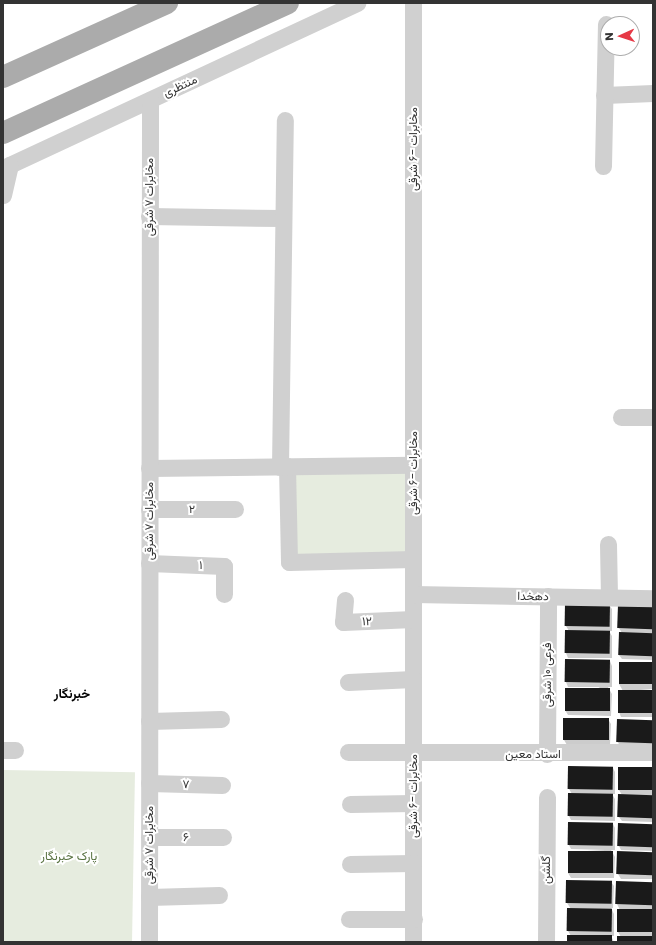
<!DOCTYPE html>
<meta charset="utf-8">
<style>
body{margin:0}
#map{position:relative;width:656px;height:945px;overflow:hidden;background:#fff;font-family:Poppins,Vazirmatn,sans-serif}
div>[style]{position:absolute}
.green>*{inset:0;background:#e6ecdf;transform-origin:0 0}
.shadow>*{inset:0;background:#0003}
.building>*{inset:0;background:#1a1a1a;transform-origin:0 0}
.minor>*{height:17px;margin:-8.5px;padding:0 8.5px;transform-origin:8.5px;border-radius:8.5px;background:#d0d0d0}
.major>*{height:22px;margin:-11px;padding:0 11px;transform-origin:11px;border-radius:11px;background:#ababab}
span{translate:-50% -50%;white-space:nowrap;text-align:center;line-height:1.15;-webkit-text-stroke:4px #fff;paint-order:stroke}
.street-label{font-size:12px;color:#333}
.park-label{font-size:12px;color:#56703f}
.neighbourhood-label{font-size:13px;color:#000;font-weight:700}
.frame{position:absolute;inset:0;border:4px solid #333;pointer-events:none}
.north{position:absolute;left:600px;top:16px;width:40px;height:40px;box-sizing:border-box;background:#fff;border:1px solid #adadad;border-radius:50%;rotate:267deg;font-size:11px;font-weight:700;line-height:16px;text-align:center;color:#333}
.north::after{content:'';display:block;margin:auto;width:14px;height:18px;background:#e63946;clip-path:polygon(50% 0,100% 100%,50% 72%,0 100%)}
</style>
<div id="map">
<div class="green">
<i style="left:406px;top:471px;width:82px;height:114px;rotate:89deg"></i>
<i style="left:3px;top:770px;width:132px;height:172px;rotate:1deg"></i>
</div>
<div class="shadow">
<i style="clip-path:polygon(609px 605px,612px 609px,612px 631px,609px 631px,612px 636px,612px 658px,568px 658px,566px 653px,569px 631px,566px 626px)"></i>
<i style="clip-path:polygon(653px 607px,653px 660px,622px 659px,619px 655px,622px 633px,619px 628px)"></i>
<i style="clip-path:polygon(566px 660px,610px 661px,612px 666px,612px 687px,608px 687px,612px 694px,611px 716px,568px 715px,565px 710px,600px 687px,568px 687px,566px 682px)"></i>
<i style="clip-path:polygon(620px 663px,653px 663px,653px 689px,628px 691px,653px 691px,653px 717px,621px 717px,619px 712px,623px 691px,619px 684px)"></i>
<i style="clip-path:polygon(564px 719px,608px 719px,611px 724px,610px 745px,567px 745px,564px 740px)"></i>
<i style="clip-path:polygon(618px 720px,653px 721px,653px 747px,620px 747px,618px 742px)"></i>
<i style="clip-path:polygon(613px 768px,615px 772px,615px 794px,612px 794px,615px 799px,615px 821px,571px 820px,569px 816px,572px 794px,569px 789px)"></i>
<i style="clip-path:polygon(653px 768px,653px 822px,622px 821px,619px 817px,622px 795px,619px 790px)"></i>
<i style="clip-path:polygon(613px 824px,615px 828px,615px 850px,611px 850px,615px 857px,614px 878px,571px 878px,568px 873px,569px 852px,605px 850px,571px 849px,569px 845px)"></i>
<i style="clip-path:polygon(653px 825px,653px 851px,621px 850px,619px 846px)"></i>
<i style="clip-path:polygon(618px 852px,653px 853px,653px 879px,621px 879px,618px 874px)"></i>
<i style="clip-path:polygon(611px 882px,614px 886px,613px 908px,611px 908px,614px 914px,614px 936px,611px 936px,614px 942px,568px 942px,571px 936px,568px 931px,571px 909px,567px 903px)"></i>
<i style="clip-path:polygon(653px 883px,653px 942px,618px 942px,621px 937px,618px 932px,620px 910px,617px 904px)"></i>
</div>
<div class="building">
<i style="left:565px;top:603px;width:45px;height:23px;rotate:1deg"></i>
<i style="left:618px;top:605px;width:35px;height:23px;rotate:2deg"></i>
<i style="left:565px;top:630px;width:45px;height:23px;rotate:1deg"></i>
<i style="left:619px;top:632px;width:34px;height:23px;rotate:2deg"></i>
<i style="left:565px;top:659px;width:45px;height:23px;rotate:1deg"></i>
<i style="left:619px;top:662px;width:34px;height:22px"></i>
<i style="left:565px;top:688px;width:45px;height:23px"></i>
<i style="left:618px;top:690px;width:35px;height:23px"></i>
<i style="left:563px;top:718px;width:46px;height:22px"></i>
<i style="left:617px;top:719px;width:36px;height:23px;rotate:2deg"></i>
<i style="left:568px;top:766px;width:45px;height:23px;rotate:1deg"></i>
<i style="left:618px;top:767px;width:35px;height:23px"></i>
<i style="left:568px;top:793px;width:45px;height:23px;rotate:1deg"></i>
<i style="left:618px;top:794px;width:35px;height:23px;rotate:2deg"></i>
<i style="left:568px;top:822px;width:45px;height:23px;rotate:1deg"></i>
<i style="left:618px;top:823px;width:35px;height:23px;rotate:2deg"></i>
<i style="left:568px;top:851px;width:45px;height:22px"></i>
<i style="left:617px;top:851px;width:36px;height:23px;rotate:2deg"></i>
<i style="left:566px;top:880px;width:46px;height:23px;rotate:1deg"></i>
<i style="left:616px;top:881px;width:37px;height:23px;rotate:2deg"></i>
<i style="left:567px;top:908px;width:45px;height:23px;rotate:1deg"></i>
<i style="left:617px;top:909px;width:36px;height:23px"></i>
<i style="left:567px;top:935px;width:45px;height:7px"></i>
<i style="left:617px;top:936px;width:36px;height:6px"></i>
</div>
<div class="minor">
<i style="left:413px;top:3px;width:939px;rotate:90deg"></i>
<i style="left:604px;top:95px;width:49px;rotate:-2.3deg"></i>
<i style="left:603px;top:166px;width:142px;rotate:-88.8deg"></i>
<i style="left:3px;top:168px;width:391px;rotate:-25deg"></i>
<i style="left:3px;top:195px;width:31px;rotate:-77deg"></i>
<i style="left:149px;top:216px;width:134px;rotate:0.9deg"></i>
<i style="left:621px;top:417px;width:32px"></i>
<i style="left:287px;top:466px;width:96px;rotate:88.8deg"></i>
<i style="left:289px;top:562px;width:124px;rotate:-1.4deg"></i>
<i style="left:280px;top:467px;width:347px;rotate:-89.2deg"></i>
<i style="left:149px;top:468px;width:264px;rotate:-0.7deg"></i>
<i style="left:149px;top:509px;width:86px"></i>
<i style="left:608px;top:544px;width:52px;rotate:88.9deg"></i>
<i style="left:149px;top:563px;width:75px;rotate:2.3deg"></i>
<i style="left:224px;top:566px;width:28px;rotate:90deg"></i>
<i style="left:413px;top:594px;width:240px;rotate:1deg"></i>
<i style="left:345px;top:600px;width:22px;rotate:95deg"></i>
<i style="left:343px;top:622px;width:70px;rotate:-2.5deg"></i>
<i style="left:348px;top:682px;width:65px;rotate:-2.6deg"></i>
<i style="left:149px;top:721px;width:72px;rotate:-1.6deg"></i>
<i style="left:3px;top:750px;width:12px"></i>
<i style="left:348px;top:752px;width:305px"></i>
<i style="left:547px;top:754px;width:158px;rotate:-89.6deg"></i>
<i style="left:149px;top:783px;width:73px;rotate:1.6deg"></i>
<i style="left:350px;top:804px;width:63px;rotate:-0.9deg"></i>
<i style="left:149px;top:837px;width:74px"></i>
<i style="left:350px;top:864px;width:63px;rotate:-0.9deg"></i>
<i style="left:149px;top:897px;width:70px;rotate:-1.6deg"></i>
<i style="left:349px;top:919px;width:65px"></i>
<i style="left:149px;top:942px;width:842px;rotate:-89.93deg"></i>
<i style="left:546px;top:942px;width:145px;rotate:-89.6deg"></i>
</div>
<div class="major">
<i style="left:3px;top:77px;width:180px;rotate:-24.3deg"></i>
<i style="left:3px;top:133px;width:313px;rotate:-24.5deg"></i>
</div>
<div class="street-label">
<span style="left:180px;top:86px;rotate:-25deg">منتظری</span>
<span style="left:413px;top:149px;rotate:-90deg">مخابرات -۶ شرقی</span>
<span style="left:149px;top:197px;rotate:-90deg">مخابرات ۷ شرقی</span>
<span style="left:413px;top:473px;rotate:-90deg">مخابرات -۶ شرقی</span>
<span style="left:192px;top:509px">۲</span>
<span style="left:149px;top:521px;rotate:-90deg">مخابرات ۷ شرقی</span>
<span style="left:201px;top:565px;rotate:2deg">۱</span>
<span style="left:533px;top:596px;rotate:1deg">دهخدا</span>
<span style="left:367px;top:621px;rotate:-2deg">۱۲</span>
<span style="left:547px;top:675px;rotate:-90deg">فرعی ۱۰ شرقی</span>
<span style="left:533px;top:754px">استاد معین</span>
<span style="left:186px;top:784px;rotate:2deg">۷</span>
<span style="left:413px;top:796px;rotate:-90deg">مخابرات -۶ شرقی</span>
<span style="left:186px;top:837px">۶</span>
<span style="left:149px;top:845px;rotate:-90deg">مخابرات ۷ شرقی</span>
<span style="left:546px;top:870px;rotate:-90deg">گلشن</span>
</div>
<div class="park-label">
<span style="left:69px;top:856px">پارک خبرنگار</span>
</div>
<div class="neighbourhood-label">
<span style="left:72px;top:694px">خبرنگار</span>
</div>
<div class="frame"></div>
<div class="north">N</div>
</div>
